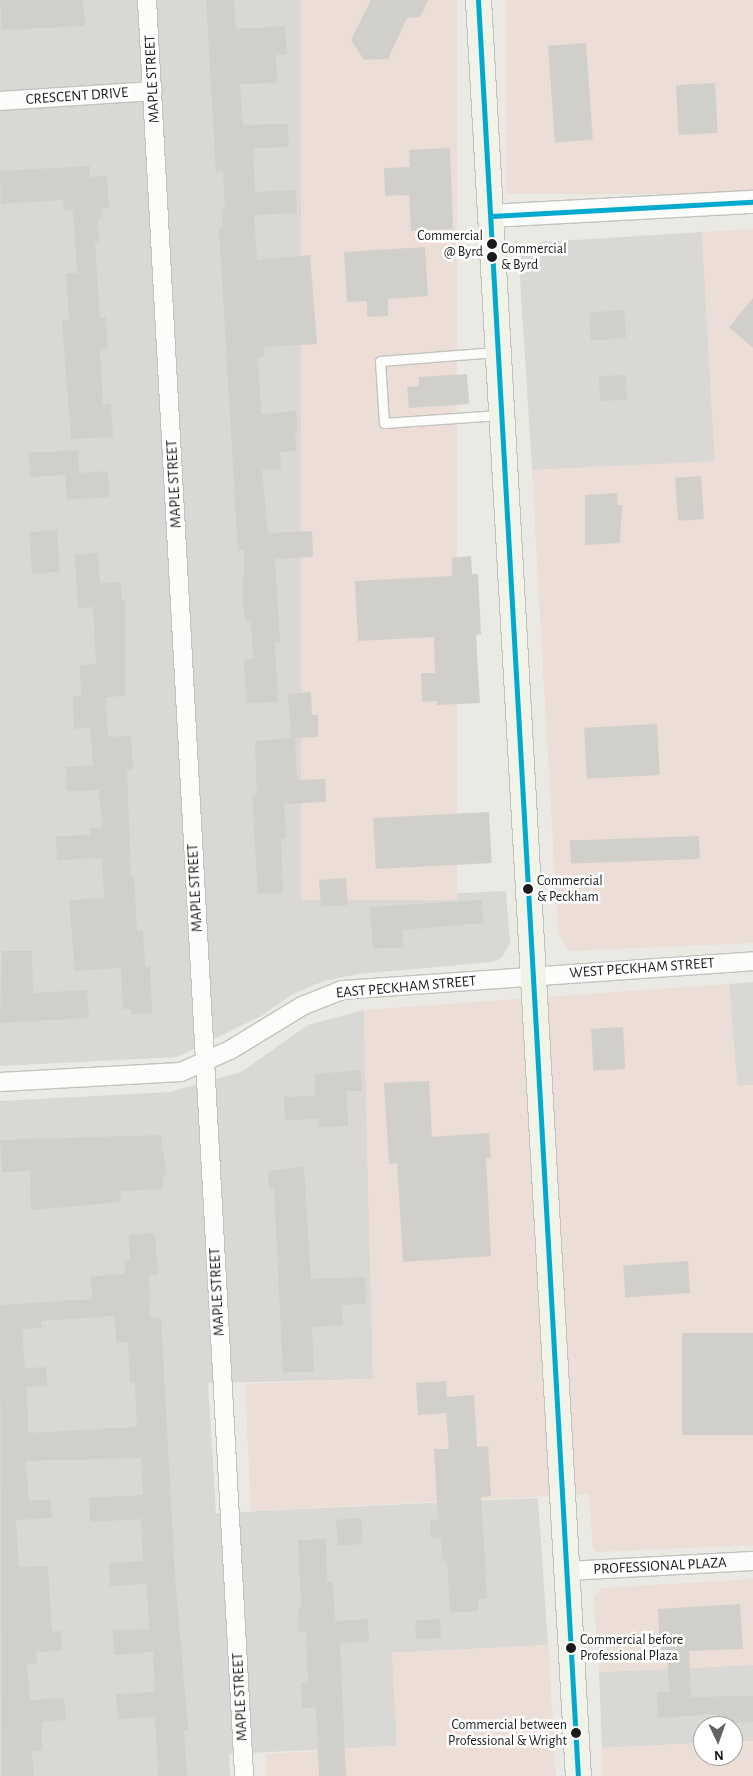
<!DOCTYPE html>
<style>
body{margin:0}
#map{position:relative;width:753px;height:1776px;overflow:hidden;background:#eae9e3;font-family:"Alegreya Sans",sans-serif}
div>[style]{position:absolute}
.residential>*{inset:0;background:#d9d8d5}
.commercial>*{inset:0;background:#ecddd7;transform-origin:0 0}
.building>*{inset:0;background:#d0cfca;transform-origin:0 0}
.roads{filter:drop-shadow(1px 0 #c2c2bf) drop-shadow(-1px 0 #c2c2bf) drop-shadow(0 1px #c2c2bf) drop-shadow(0 -1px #c2c2bf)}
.service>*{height:9px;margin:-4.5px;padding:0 4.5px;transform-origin:4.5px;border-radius:4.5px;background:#fcfcfb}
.minor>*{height:18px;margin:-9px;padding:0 9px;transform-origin:9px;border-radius:9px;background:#fcfcfb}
.tertiary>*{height:22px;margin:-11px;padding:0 11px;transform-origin:11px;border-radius:11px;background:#fcfcfb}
.secondary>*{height:25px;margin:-12.5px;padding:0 12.5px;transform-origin:12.5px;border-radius:12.5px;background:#f1f2e8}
.bus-1>*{height:5px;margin:-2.5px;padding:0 2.5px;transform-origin:2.5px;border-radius:2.5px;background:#00a9ce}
.dots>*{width:14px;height:14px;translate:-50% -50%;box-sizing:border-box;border:2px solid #fff;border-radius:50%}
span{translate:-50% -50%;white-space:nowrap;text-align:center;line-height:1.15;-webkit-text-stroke:5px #fff;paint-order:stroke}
.bus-label{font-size:14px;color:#1b1b1b}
.right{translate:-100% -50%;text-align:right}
.left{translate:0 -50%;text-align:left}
.street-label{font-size:15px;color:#1b1b1b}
.north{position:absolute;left:693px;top:1716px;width:50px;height:50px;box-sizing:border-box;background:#fff;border:1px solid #a4a4a4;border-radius:50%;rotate:177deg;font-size:14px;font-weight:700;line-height:20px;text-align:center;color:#1b1b1b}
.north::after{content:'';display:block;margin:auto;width:18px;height:22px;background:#636361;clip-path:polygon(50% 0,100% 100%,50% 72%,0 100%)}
</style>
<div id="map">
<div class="residential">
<i style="clip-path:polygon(0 0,301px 0,361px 898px,506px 891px,510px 944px,501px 958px,493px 962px,359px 974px,324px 981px,291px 995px,263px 1015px,177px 1057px,0 1066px)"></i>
<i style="clip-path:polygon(702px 232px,715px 462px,532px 470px,519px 264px,523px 250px,543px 242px)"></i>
<i style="clip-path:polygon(753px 982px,753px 1085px,737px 1085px,729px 984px)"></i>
<i style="clip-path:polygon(364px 1010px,373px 1379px,208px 1383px,216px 1513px,538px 1498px,548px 1645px,392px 1653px,397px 1746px,229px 1754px,230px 1776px,0 1776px,0 1101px,170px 1092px,241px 1072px,308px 1025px)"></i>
<i style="clip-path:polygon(753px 1665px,753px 1741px,733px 1742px,733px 1726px,703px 1726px,703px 1743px,602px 1748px,599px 1672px)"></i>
</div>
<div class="commercial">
<i style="left:301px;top:0;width:156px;height:900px"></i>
<i style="left:506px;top:0;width:247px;height:194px"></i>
<i style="clip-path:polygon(753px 229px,753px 943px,569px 951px,558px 933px,532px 470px,715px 461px,702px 232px)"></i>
<i style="clip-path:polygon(729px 984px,737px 1085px,753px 1085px,753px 1545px,596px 1552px,593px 1547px,589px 1494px,251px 1511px,245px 1384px,373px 1379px,364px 1010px)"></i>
<i style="clip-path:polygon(753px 1579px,753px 1665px,599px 1672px,594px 1597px,602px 1588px)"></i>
<i style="clip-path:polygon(548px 1645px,556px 1776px,267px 1776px,266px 1754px,397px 1746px,392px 1653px)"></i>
<i style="clip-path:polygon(753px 1741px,753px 1776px,603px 1776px,602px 1748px,703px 1743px,703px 1756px,733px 1756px,733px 1742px)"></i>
</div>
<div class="building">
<i style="clip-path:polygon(0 0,83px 0,85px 26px,2px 30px)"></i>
<i style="clip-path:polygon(206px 0,234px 0,236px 29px,285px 26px,287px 54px,276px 55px,277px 83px,240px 84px,243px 125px,288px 124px,289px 147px,253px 148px,255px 192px,296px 190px,297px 213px,254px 215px,257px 260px,310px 255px,317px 344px,264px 347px,264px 357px,258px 358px,261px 414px,296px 411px,298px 432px,295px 433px,296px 451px,280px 452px,281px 469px,262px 470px,268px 533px,312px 531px,313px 557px,275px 559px,280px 643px,275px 643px,278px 702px,246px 703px,244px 659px,253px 659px,251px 621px,246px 622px,243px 609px,244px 550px,238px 551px,219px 227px,223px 227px,222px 209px,225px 209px,223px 171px,216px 172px)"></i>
<i style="clip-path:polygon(371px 0,428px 0,420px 17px,407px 18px,388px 59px,364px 60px,351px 40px)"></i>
<i style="left:586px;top:43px;width:97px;height:38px;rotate:86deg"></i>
<i style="left:715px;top:83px;width:50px;height:39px;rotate:87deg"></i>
<i style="clip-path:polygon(450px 148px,453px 229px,411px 231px,409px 195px,385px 196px,384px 168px,410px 167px,409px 150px)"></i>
<i style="clip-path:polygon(90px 166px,90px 177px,107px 176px,109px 208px,101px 209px,102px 218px,98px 219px,99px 241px,95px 242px,100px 318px,106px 317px,108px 349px,100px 349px,103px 405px,111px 404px,113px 437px,71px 439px,62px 320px,69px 319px,66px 273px,77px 273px,73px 210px,64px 211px,63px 200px,1px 204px,0 171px)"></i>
<i style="clip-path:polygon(425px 247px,428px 296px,388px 299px,388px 316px,367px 317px,367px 301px,347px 302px,344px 252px)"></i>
<i style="clip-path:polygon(753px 298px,753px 348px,729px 327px)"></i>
<i style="left:624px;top:310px;width:28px;height:35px;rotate:86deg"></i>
<i style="clip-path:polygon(467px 374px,469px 404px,409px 408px,407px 387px,419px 386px,419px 377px)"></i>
<i style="left:626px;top:375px;width:25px;height:27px;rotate:88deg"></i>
<i style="clip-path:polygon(78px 450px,79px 473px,108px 471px,109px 497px,67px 500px,65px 475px,30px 477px,29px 453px)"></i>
<i style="left:701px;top:476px;width:43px;height:26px;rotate:86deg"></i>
<i style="clip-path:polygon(617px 493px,618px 505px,622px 505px,620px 543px,585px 545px,585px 495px)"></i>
<i style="left:57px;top:530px;width:42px;height:28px;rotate:86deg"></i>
<i style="clip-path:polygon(98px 553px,100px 583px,121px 582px,122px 601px,125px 601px,125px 696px,106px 697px,108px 737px,131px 736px,133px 769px,127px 770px,131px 878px,134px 877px,137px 930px,143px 930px,145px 967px,150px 967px,152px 1013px,131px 1014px,131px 1009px,123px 1009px,121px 968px,75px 971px,69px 900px,104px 898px,102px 858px,57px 860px,56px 836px,91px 835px,90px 828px,102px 827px,99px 790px,67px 791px,66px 767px,93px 765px,90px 728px,74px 729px,73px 696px,81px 695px,80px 665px,96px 664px,93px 607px,78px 608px,75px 555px)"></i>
<i style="clip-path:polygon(471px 556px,472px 574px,478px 574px,481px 634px,476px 635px,480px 703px,437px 705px,437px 701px,422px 702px,421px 673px,435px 673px,434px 637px,358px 641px,355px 581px,452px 576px,452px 558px)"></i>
<i style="clip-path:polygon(311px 692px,312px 715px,318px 715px,318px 737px,291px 738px,288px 694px)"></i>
<i style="left:657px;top:724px;width:51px;height:73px;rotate:87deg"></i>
<i style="clip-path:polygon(295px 738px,297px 780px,325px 779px,326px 802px,284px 804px,286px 839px,281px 839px,283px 893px,258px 894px,252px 795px,257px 795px,255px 741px)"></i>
<i style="left:489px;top:812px;width:51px;height:116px;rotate:87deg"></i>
<i style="left:699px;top:836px;width:23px;height:129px;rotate:88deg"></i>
<i style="left:346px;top:878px;width:27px;height:27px;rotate:86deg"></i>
<i style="clip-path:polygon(482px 900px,483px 923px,402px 930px,403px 947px,373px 949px,370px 907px)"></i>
<i style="clip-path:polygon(2px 951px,32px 951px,33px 993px,87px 990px,89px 1018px,0 1023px)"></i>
<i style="left:623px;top:1027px;width:42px;height:32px;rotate:87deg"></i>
<i style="clip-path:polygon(361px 1070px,362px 1091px,347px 1091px,348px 1126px,318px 1127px,318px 1119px,285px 1120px,284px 1097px,315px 1096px,315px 1074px)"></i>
<i style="clip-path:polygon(429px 1081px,432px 1137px,489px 1133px,491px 1158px,486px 1158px,491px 1256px,403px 1262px,397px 1163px,389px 1164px,384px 1083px)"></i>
<i style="clip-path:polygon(161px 1135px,166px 1175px,163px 1176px,163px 1189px,120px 1191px,121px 1202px,31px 1210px,30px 1171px,2px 1172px,0 1140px)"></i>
<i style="clip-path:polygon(304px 1166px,311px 1279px,365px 1277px,366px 1304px,341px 1305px,343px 1325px,312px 1327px,314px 1371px,283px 1373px,274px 1189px,269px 1189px,268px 1171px)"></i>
<i style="clip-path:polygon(evenodd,155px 1233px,158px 1275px,149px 1275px,150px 1318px,161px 1317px,175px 1577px,188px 1729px,184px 1730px,187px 1776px,158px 1776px,155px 1717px,118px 1719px,116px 1694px,155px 1692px,153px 1652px,114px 1655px,113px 1630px,149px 1629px,147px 1584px,110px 1586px,109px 1563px,143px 1561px,141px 1519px,90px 1522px,89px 1498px,143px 1495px,141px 1458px,26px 1461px,29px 1501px,51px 1499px,52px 1518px,16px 1520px,19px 1567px,48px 1566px,52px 1631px,61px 1631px,62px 1650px,36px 1652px,37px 1663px,27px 1664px,30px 1700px,64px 1698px,66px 1720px,42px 1722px,42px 1750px,32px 1751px,34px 1776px,2px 1776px,0 1305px,92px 1299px,91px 1276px,125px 1274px,124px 1260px,130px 1260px,129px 1235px,155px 1233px,115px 1316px,116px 1343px,128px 1342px,130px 1383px,135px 1383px,137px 1427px,28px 1433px,27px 1387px,47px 1386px,46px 1367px,25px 1368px,22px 1329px,42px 1328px,41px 1321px,115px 1316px)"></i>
<i style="left:688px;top:1261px;width:32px;height:65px;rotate:86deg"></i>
<i style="left:753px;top:1333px;width:102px;height:71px;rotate:90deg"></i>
<i style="clip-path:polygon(446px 1381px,447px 1397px,474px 1395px,477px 1447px,488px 1446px,491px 1496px,481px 1497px,487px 1598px,478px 1599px,478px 1611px,450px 1613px,447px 1561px,443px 1561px,441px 1538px,431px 1539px,430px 1520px,438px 1519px,434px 1449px,449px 1449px,446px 1413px,418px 1415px,416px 1383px)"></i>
<i style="left:361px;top:1518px;width:26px;height:25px;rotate:86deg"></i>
<i style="clip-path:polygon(326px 1539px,327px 1582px,333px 1582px,335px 1621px,368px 1619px,369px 1642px,340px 1643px,346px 1776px,319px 1776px,316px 1707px,302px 1708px,301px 1682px,308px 1681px,306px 1631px,299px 1632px,298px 1607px,301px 1607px,298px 1540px)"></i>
<i style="clip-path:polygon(740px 1604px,743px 1649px,689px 1651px,691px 1697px,753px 1696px,753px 1722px,716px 1723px,716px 1714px,658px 1718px,657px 1692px,669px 1692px,667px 1652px,660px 1653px,658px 1609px)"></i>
<i style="left:440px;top:1619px;width:19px;height:25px;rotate:87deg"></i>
</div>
<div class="roads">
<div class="service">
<i style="left:496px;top:352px;width:116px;rotate:175.6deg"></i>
<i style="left:380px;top:361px;width:62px;rotate:86.3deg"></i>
<i style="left:384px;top:423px;width:115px;rotate:-4deg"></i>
</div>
<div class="minor">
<i style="left:147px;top:0;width:1779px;rotate:86.87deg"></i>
<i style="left:0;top:101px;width:153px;rotate:-3.7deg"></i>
<i style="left:0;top:1082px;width:181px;rotate:-3.2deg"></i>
<i style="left:181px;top:1072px;width:54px;rotate:-24.2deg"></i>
<i style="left:230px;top:1050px;width:84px;rotate:-31.4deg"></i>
<i style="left:302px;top:1006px;width:43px;rotate:-21.8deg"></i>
<i style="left:342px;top:990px;width:412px;rotate:-4deg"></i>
<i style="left:567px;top:1571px;width:186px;rotate:-3.1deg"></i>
</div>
<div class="tertiary">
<i style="left:491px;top:216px;width:262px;rotate:-3.1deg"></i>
</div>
<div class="secondary">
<i style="left:478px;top:0;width:1779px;rotate:86.78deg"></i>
</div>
</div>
<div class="bus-1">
<i style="left:478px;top:0;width:1779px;rotate:86.78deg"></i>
<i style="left:491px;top:216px;width:262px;rotate:-3.1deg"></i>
</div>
<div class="dots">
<i style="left:492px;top:244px;background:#1b1b1b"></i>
<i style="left:492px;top:257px;background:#1b1b1b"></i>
<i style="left:528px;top:889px;background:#1b1b1b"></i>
<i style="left:571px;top:1648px;background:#1b1b1b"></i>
<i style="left:576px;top:1733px;background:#1b1b1b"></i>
</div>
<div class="bus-label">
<span class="right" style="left:483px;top:244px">Commercial<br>@ Byrd</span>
<span class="left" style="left:501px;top:257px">Commercial<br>&amp; Byrd</span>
<span class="left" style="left:537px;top:889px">Commercial<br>&amp; Peckham</span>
<span class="left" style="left:580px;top:1648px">Commercial before<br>Professional Plaza</span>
<span class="right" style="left:567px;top:1733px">Commercial between<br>Professional &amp; Wright</span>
</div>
<div class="street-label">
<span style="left:152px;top:79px;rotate:-93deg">MAPLE STREET</span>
<span style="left:77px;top:96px;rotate:-4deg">CRESCENT DRIVE</span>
<span style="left:174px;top:484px;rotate:-93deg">MAPLE STREET</span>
<span style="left:195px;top:888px;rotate:-93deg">MAPLE STREET</span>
<span style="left:642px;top:968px;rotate:-4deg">WEST PECKHAM STREET</span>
<span style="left:406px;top:987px;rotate:-5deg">EAST PECKHAM STREET</span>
<span style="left:217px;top:1292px;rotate:-93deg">MAPLE STREET</span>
<span style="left:660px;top:1566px;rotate:-3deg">PROFESSIONAL PLAZA</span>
<span style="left:240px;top:1697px;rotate:-93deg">MAPLE STREET</span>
</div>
<div class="north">N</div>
</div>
